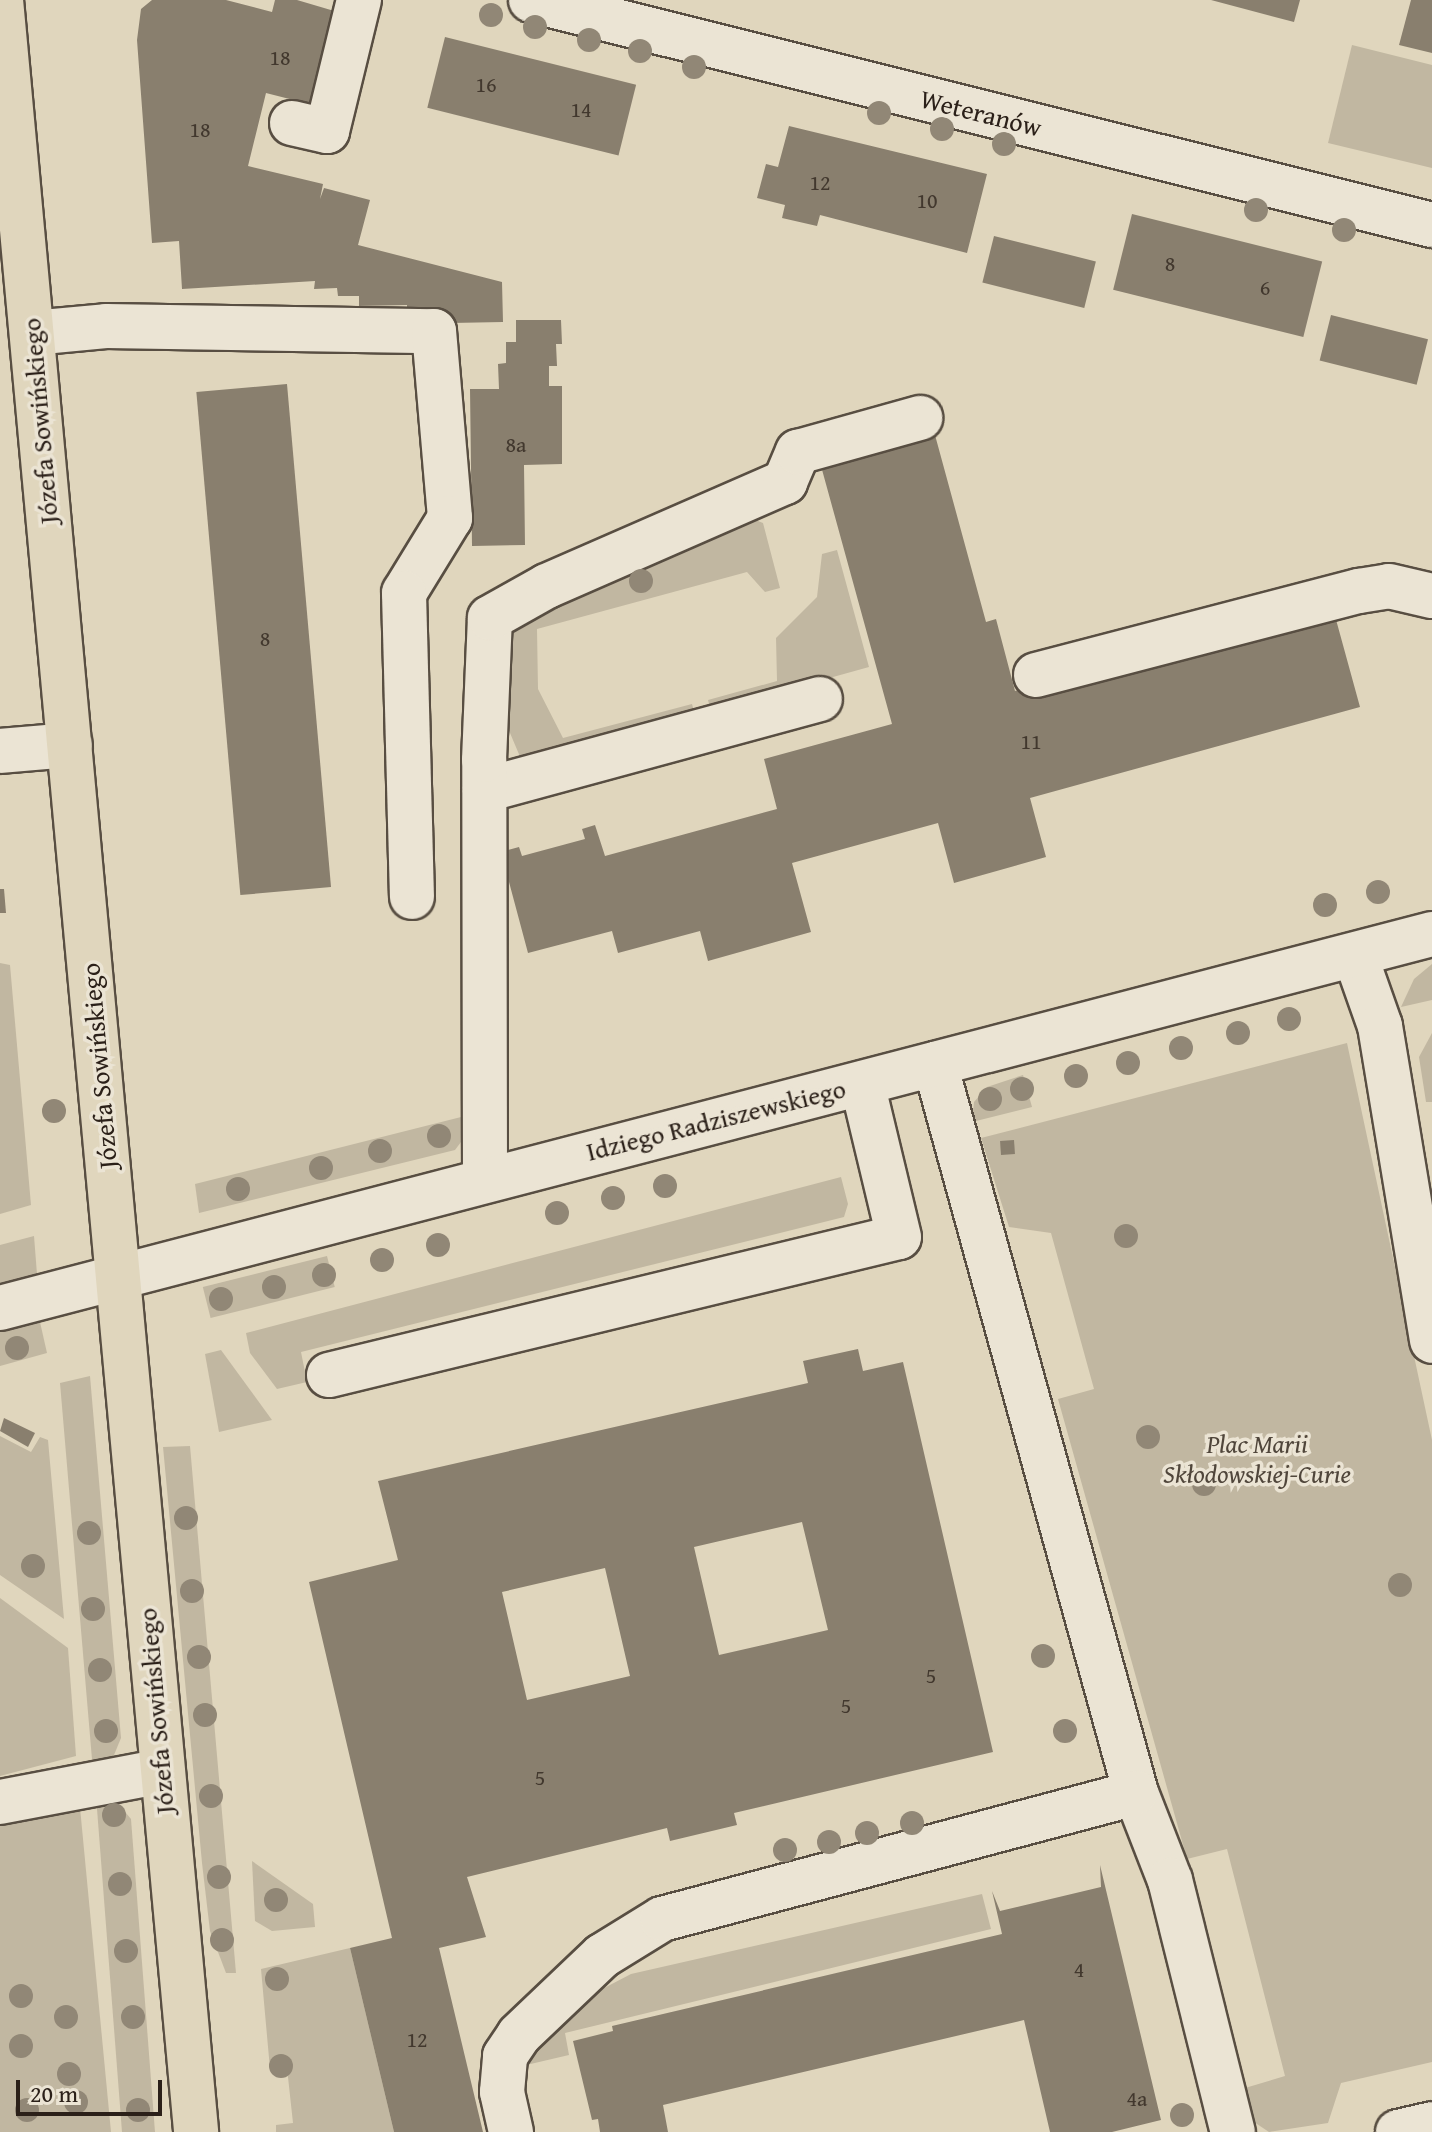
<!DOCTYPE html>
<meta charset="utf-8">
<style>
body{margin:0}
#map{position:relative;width:1432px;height:2132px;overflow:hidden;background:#e0d6bd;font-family:"Gentium Book Plus",serif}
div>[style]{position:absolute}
.green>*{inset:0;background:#c1b7a1;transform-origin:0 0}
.building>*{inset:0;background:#897f6e;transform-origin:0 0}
.roads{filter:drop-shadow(2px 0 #584e42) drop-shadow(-2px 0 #584e42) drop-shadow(0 2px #584e42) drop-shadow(0 -2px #584e42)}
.minor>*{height:44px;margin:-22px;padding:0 22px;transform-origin:22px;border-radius:22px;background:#ebe4d4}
.major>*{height:44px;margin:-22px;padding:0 22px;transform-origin:22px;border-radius:22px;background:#e0d6bd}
.trees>*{width:24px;height:24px;margin:-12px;border-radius:50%;background:#918776}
span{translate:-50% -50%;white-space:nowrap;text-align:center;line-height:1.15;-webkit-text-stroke:7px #ebe4d4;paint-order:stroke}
.number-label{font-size:22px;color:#42382e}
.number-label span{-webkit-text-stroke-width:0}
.street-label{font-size:26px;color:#2b2019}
.park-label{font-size:26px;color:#50463b;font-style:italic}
.scale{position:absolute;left:16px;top:2080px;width:146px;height:36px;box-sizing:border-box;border:4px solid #2b2019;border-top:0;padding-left:10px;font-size:24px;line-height:28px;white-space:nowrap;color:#2b2019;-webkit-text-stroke:6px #ebe4d4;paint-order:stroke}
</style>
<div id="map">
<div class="green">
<i style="clip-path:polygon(1352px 45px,1432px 65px,1432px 168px,1328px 143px)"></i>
<i style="clip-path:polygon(753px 519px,763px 523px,780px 588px,765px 592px,747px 572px,537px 629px,538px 689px,563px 738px,692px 704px,695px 715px,521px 759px,499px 707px,511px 629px,522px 614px)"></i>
<i style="clip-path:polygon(837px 550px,869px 667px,711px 711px,708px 700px,777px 681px,776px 638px,817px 597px,822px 554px)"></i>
<i style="clip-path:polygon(0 963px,10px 965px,31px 1205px,0 1214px)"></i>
<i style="clip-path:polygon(1432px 964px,1432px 1000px,1401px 1007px,1414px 979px)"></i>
<i style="clip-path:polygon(1432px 1033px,1432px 1102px,1426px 1102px,1419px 1057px)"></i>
<i style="clip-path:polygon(1347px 1043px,1432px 1440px,1432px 2062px,1341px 2083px,1328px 2123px,1269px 2132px,1254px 2122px,1245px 2088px,1285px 2076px,1227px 1849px,1187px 1859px,1058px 1399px,1094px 1389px,1051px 1233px,1009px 1227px,981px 1138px)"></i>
<i style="clip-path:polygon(1023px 1075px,1032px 1107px,972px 1122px,974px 1102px,987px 1087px)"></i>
<i style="clip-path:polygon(473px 1114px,470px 1130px,455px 1150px,199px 1213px,195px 1184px)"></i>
<i style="clip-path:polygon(841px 1177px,848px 1204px,844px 1217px,301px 1352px,307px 1382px,277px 1389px,250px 1353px,246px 1333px)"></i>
<i style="clip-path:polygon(34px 1236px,37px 1274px,0 1284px,0 1245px)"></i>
<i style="left:327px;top:1256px;width:32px;height:128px;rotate:76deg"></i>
<i style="clip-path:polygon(40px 1322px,47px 1353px,0 1366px,0 1332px)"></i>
<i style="clip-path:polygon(221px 1350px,272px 1420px,219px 1432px,205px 1354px)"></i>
<i style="clip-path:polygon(90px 1376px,121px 1738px,114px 1755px,93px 1771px,60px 1383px)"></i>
<i style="clip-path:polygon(0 1436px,31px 1452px,40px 1437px,48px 1440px,64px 1619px,0 1575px)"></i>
<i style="clip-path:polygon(190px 1446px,236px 1973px,226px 1973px,210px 1931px,202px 1863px,163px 1447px)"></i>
<i style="clip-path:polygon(0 1598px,68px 1648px,76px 1756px,0 1776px)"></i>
<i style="clip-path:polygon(96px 1796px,115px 1800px,131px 1819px,155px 2132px,122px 2132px)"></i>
<i style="clip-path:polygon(79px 1797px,111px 2132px,0 2132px,0 1817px)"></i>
<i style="clip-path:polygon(252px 1861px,313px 1904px,315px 1927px,272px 1931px,255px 1921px)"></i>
<i style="clip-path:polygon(982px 1894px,991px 1929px,565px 2033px,569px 2055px,522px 2066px,552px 2027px,587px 1997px,631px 1974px)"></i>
<i style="clip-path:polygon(350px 1948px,394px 2132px,276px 2132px,276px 2125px,293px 2123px,287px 2068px,270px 2069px,261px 1969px)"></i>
</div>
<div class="building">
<i style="clip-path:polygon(152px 0,226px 0,272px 12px,275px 0,297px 0,341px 13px,325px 108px,266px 93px,248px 166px,323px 184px,320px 199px,324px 188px,370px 200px,358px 245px,502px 282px,503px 322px,451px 323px,451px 314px,407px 315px,407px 305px,359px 306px,359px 296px,338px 296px,337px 288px,314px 289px,315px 281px,182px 289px,179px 241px,152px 243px,137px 40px,141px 9px)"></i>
<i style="clip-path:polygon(1211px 0,1300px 0,1294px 22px)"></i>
<i style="clip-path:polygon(1411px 0,1432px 0,1432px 53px,1399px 45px)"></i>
<i style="left:445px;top:37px;width:197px;height:73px;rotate:14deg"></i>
<i style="clip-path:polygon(789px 126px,987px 174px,967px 253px,820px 215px,817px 226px,782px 218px,785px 205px,757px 198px,766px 164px,778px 167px)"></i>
<i style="left:1132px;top:214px;width:196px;height:78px;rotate:14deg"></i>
<i style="left:994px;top:236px;width:105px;height:48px;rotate:14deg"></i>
<i style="left:1331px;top:315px;width:100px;height:47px;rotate:14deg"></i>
<i style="clip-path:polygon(516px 320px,561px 320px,562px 344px,556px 344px,557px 366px,549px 366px,549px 386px,562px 386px,562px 464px,524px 465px,525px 545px,472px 546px,470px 389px,499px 389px,498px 364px,506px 363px,506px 342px,516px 342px)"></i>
<i style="left:287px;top:384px;width:505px;height:91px;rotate:85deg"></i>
<i style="clip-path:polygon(935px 435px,986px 622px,996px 619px,1015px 691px,1332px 605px,1360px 707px,1030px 798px,1046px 857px,954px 883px,938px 823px,792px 863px,811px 932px,708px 961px,700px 931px,618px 953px,612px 931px,528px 953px,501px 852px,519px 847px,522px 856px,585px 839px,582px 829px,595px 825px,605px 856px,777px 809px,764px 759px,892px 724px,821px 466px)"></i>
<i style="clip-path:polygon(0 889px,4px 889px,6px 913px,0 913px)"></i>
<i style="left:1014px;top:1140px;width:14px;height:14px;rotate:86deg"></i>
<i style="clip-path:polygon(evenodd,858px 1349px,863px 1371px,903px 1362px,993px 1752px,734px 1813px,737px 1825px,670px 1841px,667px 1828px,467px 1877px,486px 1937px,439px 1948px,483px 2132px,394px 2132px,350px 1948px,392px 1938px,309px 1582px,398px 1560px,378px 1481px,808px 1383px,803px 1361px,858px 1349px,802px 1522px,828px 1630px,719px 1655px,694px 1547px,802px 1522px,858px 1349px,605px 1568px,630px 1676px,527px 1700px,502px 1592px,605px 1568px)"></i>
<i style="clip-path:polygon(4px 1418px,35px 1433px,28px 1447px,0 1431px)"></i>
<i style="clip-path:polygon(1100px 1865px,1161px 2120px,1112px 2132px,1050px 2132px,1024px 2020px,663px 2105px,668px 2132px,600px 2132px,598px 2119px,592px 2120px,573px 2041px,613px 2031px,612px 2026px,1002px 1934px,992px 1891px,1000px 1911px,1101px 1887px)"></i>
</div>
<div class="roads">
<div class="minor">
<i style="left:531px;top:0;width:929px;rotate:14.02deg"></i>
<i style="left:292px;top:123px;width:36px;rotate:13deg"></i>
<i style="left:327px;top:131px;width:135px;rotate:-76.3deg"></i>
<i style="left:32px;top:333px;width:74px;rotate:-5.4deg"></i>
<i style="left:106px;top:326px;width:328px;rotate:0.9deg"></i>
<i style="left:434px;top:331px;width:188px;rotate:85.1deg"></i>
<i style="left:450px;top:518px;width:88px;rotate:121.5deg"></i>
<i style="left:404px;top:593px;width:304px;rotate:88.5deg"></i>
<i style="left:1036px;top:675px;width:334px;rotate:-14.6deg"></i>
<i style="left:1359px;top:591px;width:30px;rotate:-9deg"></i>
<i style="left:1389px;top:586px;width:44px;rotate:13.1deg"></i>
<i style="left:0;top:751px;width:70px;rotate:-4.9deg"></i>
<i style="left:485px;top:790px;width:347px;rotate:-15.2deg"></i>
<i style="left:1355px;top:955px;width:75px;rotate:70.6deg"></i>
<i style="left:1380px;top:1026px;width:319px;rotate:80.6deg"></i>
<i style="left:935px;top:1064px;width:756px;rotate:74.59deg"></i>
<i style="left:1136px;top:1793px;width:93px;rotate:68.7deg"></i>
<i style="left:1170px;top:1880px;width:260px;rotate:76deg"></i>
<i style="left:485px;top:1179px;width:419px;rotate:-90.1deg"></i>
<i style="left:484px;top:760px;width:142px;rotate:-87.6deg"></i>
<i style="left:490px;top:618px;width:65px;rotate:-29.3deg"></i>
<i style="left:547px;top:586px;width:260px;rotate:-23.6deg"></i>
<i style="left:785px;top:482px;width:33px;rotate:-67deg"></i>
<i style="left:798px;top:452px;width:127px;rotate:-15.6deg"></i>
<i style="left:0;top:1308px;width:1480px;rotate:-14.64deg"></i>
<i style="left:329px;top:1375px;width:586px;rotate:-13.61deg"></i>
<i style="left:899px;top:1237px;width:158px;rotate:-103.5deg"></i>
<i style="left:0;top:1802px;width:165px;rotate:-10.8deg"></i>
<i style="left:511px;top:2132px;width:41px;rotate:-102.7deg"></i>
<i style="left:502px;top:2092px;width:36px;rotate:-85deg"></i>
<i style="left:505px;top:2056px;width:25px;rotate:-56deg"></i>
<i style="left:519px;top:2035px;width:115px;rotate:-43.6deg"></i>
<i style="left:602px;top:1956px;width:70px;rotate:-31.7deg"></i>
<i style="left:662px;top:1919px;width:490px;rotate:-14.9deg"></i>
<i style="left:1398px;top:2132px;width:35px;rotate:-13deg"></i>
</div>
<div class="major">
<i style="left:1px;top:0;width:2141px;rotate:84.77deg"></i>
</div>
</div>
<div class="trees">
<i style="left:491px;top:15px"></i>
<i style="left:535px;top:27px"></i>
<i style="left:589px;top:40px"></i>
<i style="left:640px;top:51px"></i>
<i style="left:694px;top:67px"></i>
<i style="left:879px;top:113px"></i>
<i style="left:942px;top:129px"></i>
<i style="left:1004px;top:144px"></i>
<i style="left:1256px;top:210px"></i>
<i style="left:1344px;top:230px"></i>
<i style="left:641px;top:581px"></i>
<i style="left:1378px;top:892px"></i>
<i style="left:1325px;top:905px"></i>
<i style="left:1289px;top:1019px"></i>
<i style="left:1238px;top:1033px"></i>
<i style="left:1181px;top:1048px"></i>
<i style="left:1128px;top:1063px"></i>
<i style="left:1076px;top:1076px"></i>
<i style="left:1022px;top:1089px"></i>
<i style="left:990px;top:1099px"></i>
<i style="left:54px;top:1111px"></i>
<i style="left:439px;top:1136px"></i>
<i style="left:380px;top:1151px"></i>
<i style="left:321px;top:1168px"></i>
<i style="left:665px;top:1186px"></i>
<i style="left:238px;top:1189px"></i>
<i style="left:613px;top:1198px"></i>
<i style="left:557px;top:1213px"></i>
<i style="left:1126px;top:1236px"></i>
<i style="left:438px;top:1245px"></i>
<i style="left:382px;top:1260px"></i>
<i style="left:324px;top:1275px"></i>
<i style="left:274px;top:1287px"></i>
<i style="left:221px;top:1299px"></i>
<i style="left:17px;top:1348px"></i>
<i style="left:1148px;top:1437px"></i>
<i style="left:1204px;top:1484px"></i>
<i style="left:186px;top:1518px"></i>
<i style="left:89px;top:1533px"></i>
<i style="left:33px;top:1566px"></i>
<i style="left:1400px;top:1585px"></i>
<i style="left:192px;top:1591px"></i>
<i style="left:93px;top:1609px"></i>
<i style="left:1043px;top:1656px"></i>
<i style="left:199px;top:1657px"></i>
<i style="left:100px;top:1670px"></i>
<i style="left:205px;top:1715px"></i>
<i style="left:106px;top:1731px"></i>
<i style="left:1065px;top:1731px"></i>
<i style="left:211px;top:1796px"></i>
<i style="left:114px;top:1815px"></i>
<i style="left:912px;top:1823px"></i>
<i style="left:867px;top:1833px"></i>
<i style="left:829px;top:1842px"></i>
<i style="left:785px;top:1850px"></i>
<i style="left:219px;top:1877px"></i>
<i style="left:120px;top:1884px"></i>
<i style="left:276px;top:1900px"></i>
<i style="left:222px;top:1940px"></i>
<i style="left:126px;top:1951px"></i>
<i style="left:277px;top:1979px"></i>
<i style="left:21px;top:1996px"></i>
<i style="left:66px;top:2017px"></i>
<i style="left:133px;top:2017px"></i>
<i style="left:21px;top:2046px"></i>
<i style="left:281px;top:2066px"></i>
<i style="left:69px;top:2074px"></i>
<i style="left:76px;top:2102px"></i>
<i style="left:27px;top:2110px"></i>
<i style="left:138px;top:2110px"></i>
<i style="left:1182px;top:2115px"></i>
</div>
<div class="number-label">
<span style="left:280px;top:58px">18</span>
<span style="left:486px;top:85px">16</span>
<span style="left:581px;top:110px">14</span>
<span style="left:200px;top:130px">18</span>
<span style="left:820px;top:183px">12</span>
<span style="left:927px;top:201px">10</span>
<span style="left:1170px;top:264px">8</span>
<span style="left:1265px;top:288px">6</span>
<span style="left:516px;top:445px">8a</span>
<span style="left:265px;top:639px">8</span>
<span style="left:1031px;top:742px">11</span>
<span style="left:931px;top:1676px">5</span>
<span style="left:846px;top:1706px">5</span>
<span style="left:540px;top:1778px">5</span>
<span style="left:1079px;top:1970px">4</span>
<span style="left:417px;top:2040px">12</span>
<span style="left:1137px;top:2099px">4a</span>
</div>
<div class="street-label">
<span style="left:981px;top:113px;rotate:14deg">Weteranów</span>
<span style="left:40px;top:421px;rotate:-95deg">Józefa Sowińskiego</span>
<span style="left:99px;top:1066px;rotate:-95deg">Józefa Sowińskiego</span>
<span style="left:716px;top:1120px;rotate:-14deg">Idziego Radziszewskiego</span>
<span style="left:156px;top:1711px;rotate:-95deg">Józefa Sowińskiego</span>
</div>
<div class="park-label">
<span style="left:1257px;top:1459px">Plac Marii<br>Skłodowskiej-Curie</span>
</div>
<div class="scale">20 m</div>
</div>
